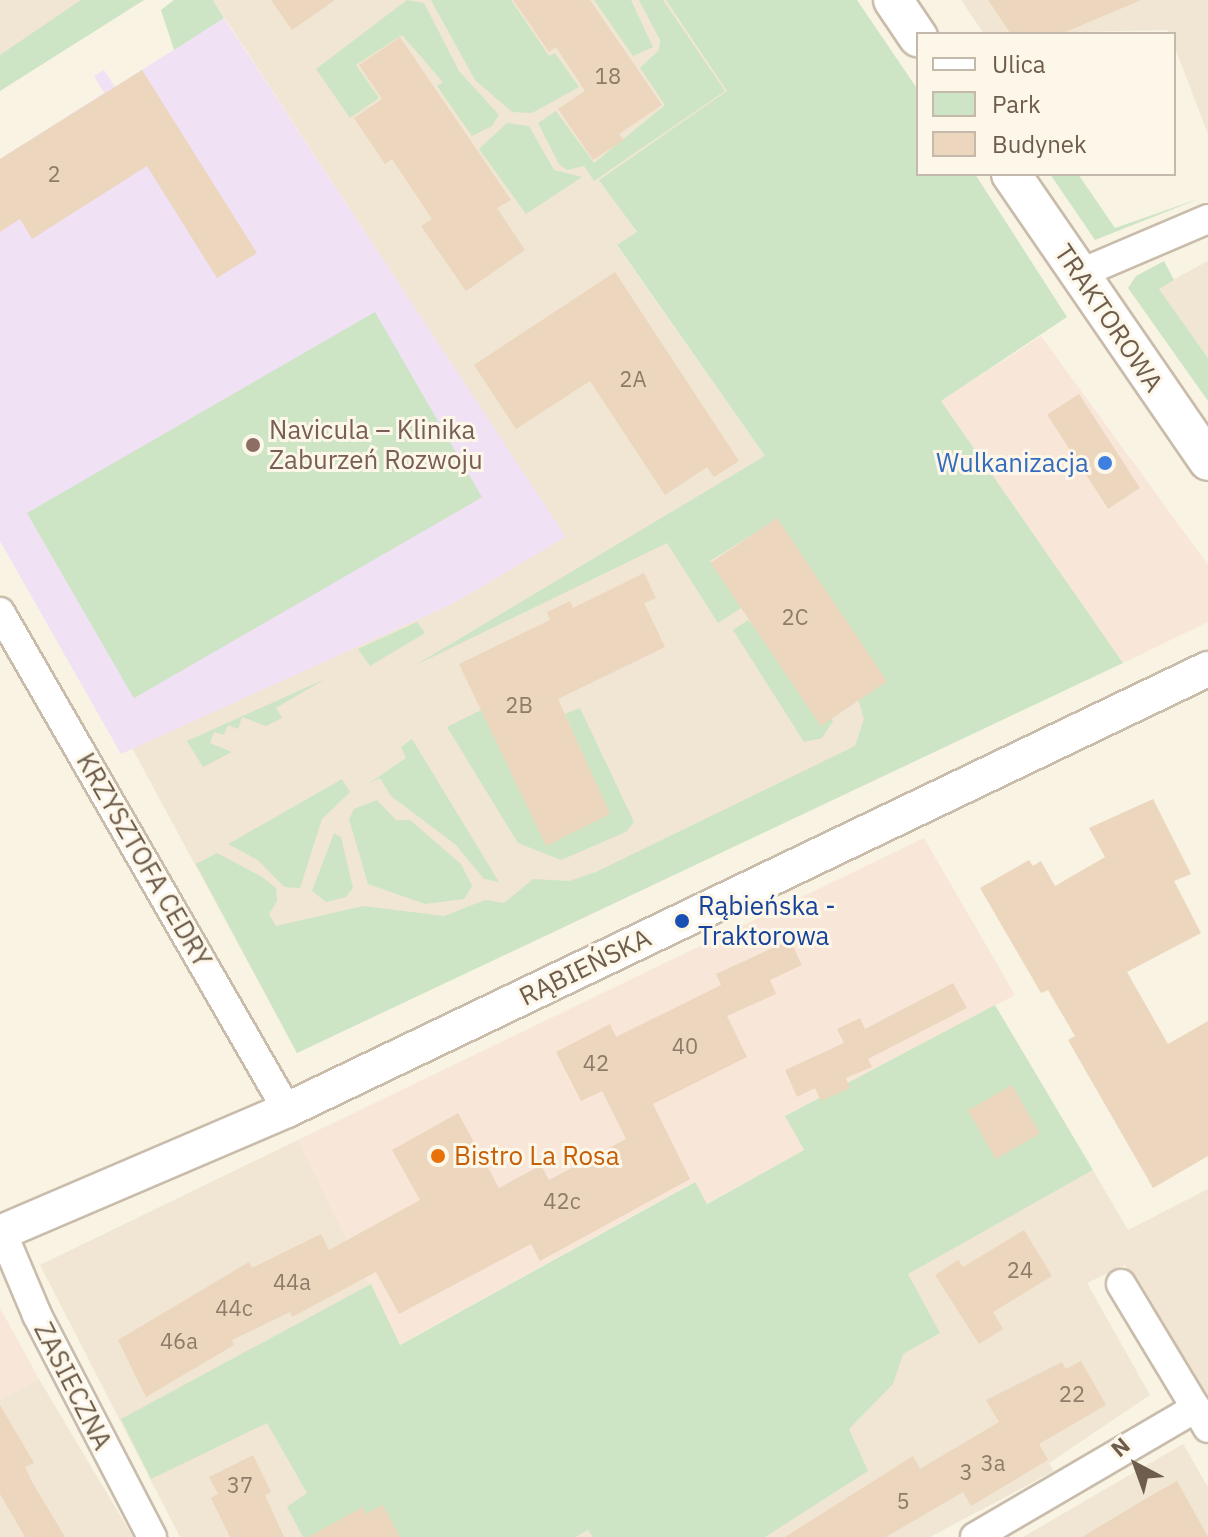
<!DOCTYPE html>
<meta charset="utf-8">
<style>
body{margin:0}
#map{position:relative;width:1208px;height:1537px;overflow:hidden;background:#f9f3e4;font-family:"IBM Plex Sans",sans-serif}
div>[style]{position:absolute}
.residential>*{inset:0;background:#f0e6d3}
.commercial>*{inset:0;background:#f8e6d8}
.education>*{inset:0;background:#f0e1f5}
.green>*{inset:0;background:#cde5c4;transform-origin:0 0}
.building>*{inset:0;background:#ecd6be;transform-origin:0 0}
.roads{filter:drop-shadow(2px 0 #c9bcab) drop-shadow(-2px 0 #c9bcab) drop-shadow(0 2px #c9bcab) drop-shadow(0 -2px #c9bcab)}
.minor>*{height:28px;margin:-14px;padding:0 14px;transform-origin:14px;border-radius:14px;background:#fff}
.tertiary>*{height:34px;margin:-17px;padding:0 17px;transform-origin:17px;border-radius:17px;background:#fff}
.secondary>*{height:38px;margin:-19px;padding:0 19px;transform-origin:19px;border-radius:19px;background:#fff}
.dots>*{width:22px;height:22px;translate:-50% -50%;box-sizing:border-box;border:4px solid #fdf7e9;border-radius:50%}
span{translate:-50% -50%;white-space:nowrap;text-align:center;line-height:1.15;-webkit-text-stroke:6px #fdf7e9;paint-order:stroke}
.number-label{font-size:22px;color:#8e7b68}
.number-label span{-webkit-text-stroke-width:0}
.street-label{font-size:26px;color:#6e5d4c}
.education-label{font-size:26px;color:#785e54}
.left{translate:0 -50%;text-align:left}
.shop-label{font-size:26px;color:#366cbe}
.right{translate:-100% -50%;text-align:right}
.transit-label{font-size:26px;color:#164399}
.food-label{font-size:26px;color:#c56008}
.legend{position:absolute;left:916px;top:32px;width:260px;height:144px;box-sizing:border-box;background:#fdf7e9;border:2px solid #c4b9aa;margin:0;padding:10px 14px;list-style:none;font-size:24px;color:#6e5d4c}
.legend li{display:flex;align-items:center;gap:16px;height:40px}
.legend b{width:40px;border:2px solid #c4b9aa}
.north{position:absolute;left:1096px;top:1425px;width:80px;height:80px;-webkit-text-stroke:6px #fdf7e9;paint-order:stroke;rotate:319deg;font-size:22px;font-weight:700;line-height:32px;text-align:center;color:#6e5d4c}
.north::after{content:'';display:block;margin:auto;width:28px;height:36px;background:#6e5d4c;clip-path:polygon(50% 0,100% 100%,50% 72%,0 100%)}
</style>
<div id="map">
<div class="residential">
<i style="clip-path:polygon(0 0,89px 0,0 63px)"></i>
<i style="clip-path:polygon(213px 0,666px 0,728px 91px,600px 179px,637px 233px,617px 246px,765px 456px,952px 741px,297px 1053px,132px 748px,452px 604px,565px 537px)"></i>
<i style="clip-path:polygon(961px 0,1208px 0,1208px 134px,1168px 30px,984px 34px)"></i>
<i style="clip-path:polygon(1208px 261px,1208px 358px,1158px 288px)"></i>
<i style="clip-path:polygon(298px 1140px,399px 1345px,428px 1537px,180px 1537px,40px 1265px)"></i>
<i style="clip-path:polygon(1093px 1170px,1128px 1230px,1208px 1189px,1208px 1401px,1125px 1265px,1087px 1283px,1150px 1395px,1049px 1463px,1054px 1471px,930px 1537px,576px 1537px,939px 1333px,907px 1274px)"></i>
<i style="clip-path:polygon(39px 1379px,133px 1537px,0 1537px,0 1400px)"></i>
<i style="clip-path:polygon(1183px 1444px,1208px 1487px,1208px 1537px,1023px 1537px)"></i>
</div>
<div class="commercial">
<i style="clip-path:polygon(1041px 336px,1208px 565px,1208px 622px,1123px 663px,941px 401px)"></i>
<i style="clip-path:polygon(924px 838px,1015px 995px,786px 1115px,804px 1150px,706px 1204px,694px 1182px,399px 1345px,298px 1140px)"></i>
<i style="clip-path:polygon(0 1308px,39px 1379px,0 1400px)"></i>
</div>
<div class="education">
<i style="clip-path:polygon(224px 18px,566px 537px,452px 604px,121px 754px,0 541px,0 159px,104px 93px,94px 76px,104px 70px,115px 87px)"></i>
</div>
<div class="green">
<i style="clip-path:polygon(81px 0,144px 0,0 91px,0 55px)"></i>
<i style="clip-path:polygon(174px 0,213px 0,224px 18px,174px 50px,161px 10px)"></i>
<i style="clip-path:polygon(407px 0,424px 3px,459px 71px,499px 115px,492px 126px,472px 136px,437px 86px,443px 82px,402px 35px,356px 65px,379px 98px,350px 118px,316px 69px)"></i>
<i style="clip-path:polygon(431px 0,511px 0,549px 56px,555px 53px,579px 87px,532px 113px,512px 112px,475px 80px)"></i>
<i style="clip-path:polygon(594px 0,631px 0,653px 47px,633px 56px)"></i>
<i style="clip-path:polygon(639px 0,663px 0,725px 91px,594px 181px,584px 166px,567px 170px,559px 164px,538px 123px,556px 111px,594px 163px,665px 105px,640px 68px,659px 50px,660px 40px)"></i>
<i style="clip-path:polygon(666px 0,857px 0,918px 90px,918px 174px,975px 174px,1067px 317px,941px 401px,1123px 663px,297px 1053px,196px 864px,217px 853px,262px 877px,276px 888px,277px 901px,269px 914px,276px 926px,363px 906px,444px 916px,485px 900px,504px 903px,533px 879px,569px 881px,596px 872px,855px 746px,864px 719px,857px 696px,886px 682px,777px 519px,710px 561px,741px 608px,718px 623px,667px 543px,414px 666px,765px 456px,617px 245px,637px 232px,599px 180px,727px 91px)"></i>
<i style="clip-path:polygon(507px 123px,529px 126px,554px 170px,582px 177px,526px 214px,479px 149px)"></i>
<i style="clip-path:polygon(1050px 174px,1078px 174px,1115px 228px,1201px 198px,1095px 240px)"></i>
<i style="clip-path:polygon(1164px 261px,1174px 280px,1159px 289px,1208px 358px,1208px 401px,1128px 288px,1136px 276px)"></i>
<i style="left:375px;top:312px;width:214px;height:402px;rotate:60deg"></i>
<i style="clip-path:polygon(748px 620px,829px 710px,833px 721px,822px 738px,804px 742px,733px 630px)"></i>
<i style="clip-path:polygon(417px 622px,425px 633px,370px 666px,358px 649px)"></i>
<i style="clip-path:polygon(325px 679px,276px 708px,282px 718px,266px 726px,242px 717px,238px 729px,228px 725px,224px 735px,214px 732px,210px 743px,232px 752px,203px 767px,187px 741px)"></i>
<i style="clip-path:polygon(580px 708px,634px 822px,626px 832px,561px 860px,518px 843px,447px 727px,481px 710px,546px 845px,610px 814px,565px 714px)"></i>
<i style="clip-path:polygon(412px 739px,499px 882px,484px 879px,456px 845px,391px 796px,380px 778px,368px 784px,406px 758px,401px 747px)"></i>
<i style="clip-path:polygon(342px 779px,350px 792px,322px 819px,300px 888px,284px 887px,258px 860px,228px 844px)"></i>
<i style="clip-path:polygon(377px 800px,396px 820px,410px 820px,461px 864px,472px 886px,464px 899px,425px 904px,368px 884px,349px 819px,354px 809px)"></i>
<i style="clip-path:polygon(334px 833px,341px 837px,353px 888px,346px 897px,326px 902px,312px 891px)"></i>
<i style="clip-path:polygon(995px 1005px,1093px 1170px,908px 1274px,940px 1333px,903px 1354px,893px 1384px,849px 1429px,868px 1471px,765px 1537px,593px 1537px,588px 1530px,576px 1537px,303px 1537px,287px 1507px,307px 1493px,267px 1423px,151px 1479px,121px 1419px,371px 1284px,400px 1345px,695px 1182px,707px 1204px,804px 1150px,785px 1116px)"></i>
</div>
<div class="building">
<i style="clip-path:polygon(271px 0,335px 0,292px 30px)"></i>
<i style="clip-path:polygon(513px 0,590px 0,662px 105px,619px 134px,624px 140px,593px 160px,558px 109px,585px 91px,556px 47px,549px 52px)"></i>
<i style="clip-path:polygon(988px 0,1141px 0,1061px 34px,1011px 34px)"></i>
<i style="clip-path:polygon(400px 37px,511px 200px,497px 208px,525px 250px,466px 291px,421px 226px,432px 219px,392px 159px,385px 164px,354px 118px,382px 99px,359px 65px)"></i>
<i style="clip-path:polygon(142px 70px,257px 253px,217px 278px,147px 166px,32px 239px,20px 219px,0 232px,0 159px)"></i>
<i style="clip-path:polygon(615px 272px,739px 461px,714px 477px,707px 467px,665px 495px,590px 381px,516px 429px,474px 365px)"></i>
<i style="left:1079px;top:394px;width:112px;height:38px;rotate:57deg"></i>
<i style="left:777px;top:518px;width:197px;height:80px;rotate:56deg"></i>
<i style="clip-path:polygon(644px 573px,656px 598px,644px 603px,665px 647px,558px 699px,610px 814px,546px 846px,459px 664px,550px 620px,547px 612px,570px 601px,573px 608px)"></i>
<i style="clip-path:polygon(1153px 799px,1191px 874px,1174px 881px,1201px 933px,1127px 972px,1168px 1044px,1208px 1021px,1208px 1156px,1153px 1188px,1068px 1040px,1075px 1036px,1048px 990px,1041px 993px,980px 888px,1029px 860px,1033px 866px,1041px 861px,1055px 886px,1105px 857px,1089px 828px)"></i>
<i style="clip-path:polygon(790px 940px,802px 965px,770px 980px,776px 994px,727px 1016px,747px 1057px,653px 1104px,690px 1179px,540px 1261px,531px 1244px,399px 1314px,376px 1272px,292px 1317px,290px 1312px,232px 1340px,234px 1345px,146px 1397px,118px 1340px,249px 1262px,252px 1268px,321px 1234px,329px 1250px,420px 1200px,392px 1150px,458px 1113px,499px 1188px,541px 1165px,549px 1180px,626px 1139px,602px 1091px,581px 1101px,556px 1052px,610px 1024px,616px 1037px,721px 985px,716px 974px)"></i>
<i style="clip-path:polygon(953px 983px,967px 1008px,868px 1059px,872px 1067px,846px 1078px,850px 1088px,821px 1101px,815px 1088px,797px 1097px,785px 1070px,844px 1043px,837px 1029px,860px 1018px,865px 1029px)"></i>
<i style="left:1012px;top:1085px;width:56px;height:51px;rotate:60deg"></i>
<i style="clip-path:polygon(1024px 1230px,1052px 1276px,993px 1312px,1003px 1329px,979px 1344px,935px 1275px,958px 1260px,963px 1267px)"></i>
<i style="clip-path:polygon(1081px 1361px,1106px 1405px,1039px 1444px,1048px 1460px,971px 1506px,963px 1492px,886px 1537px,785px 1537px,913px 1456px,920px 1469px,999px 1422px,986px 1400px,1062px 1362px,1066px 1369px)"></i>
<i style="clip-path:polygon(0 1405px,34px 1463px,25px 1467px,32px 1482px,65px 1537px,25px 1537px,0 1494px)"></i>
<i style="clip-path:polygon(253px 1455px,271px 1492px,265px 1495px,284px 1537px,230px 1537px,211px 1498px,218px 1494px,209px 1477px)"></i>
<i style="clip-path:polygon(1177px 1481px,1208px 1537px,1082px 1537px,1152px 1495px)"></i>
<i style="clip-path:polygon(383px 1505px,400px 1537px,308px 1537px,363px 1507px,366px 1514px)"></i>
</div>
<div class="roads">
<div class="minor">
<i style="left:1079px;top:274px;width:140px;rotate:-23.1deg"></i>
<i style="left:0;top:612px;width:575px;rotate:60.04deg"></i>
<i style="left:2px;top:1232px;width:90px;rotate:67.1deg"></i>
<i style="left:37px;top:1315px;width:250px;rotate:62.6deg"></i>
<i style="left:1121px;top:1284px;width:168px;rotate:58.9deg"></i>
<i style="left:975px;top:1537px;width:256px;rotate:-30.3deg"></i>
</div>
<div class="tertiary">
<i style="left:0;top:1233px;width:312px;rotate:-23.2deg"></i>
<i style="left:287px;top:1110px;width:1021px;rotate:-25.59deg"></i>
</div>
<div class="secondary">
<i style="left:893px;top:0;width:45px;rotate:56deg"></i>
<i style="left:1011px;top:174px;width:348px;rotate:55.5deg"></i>
</div>
</div>
<div class="dots">
<i style="left:253px;top:445px;background:#8d6e63"></i>
<i style="left:1105px;top:463px;background:#3f7fe0"></i>
<i style="left:682px;top:921px;background:#1a4fb4"></i>
<i style="left:438px;top:1156px;background:#e8710a"></i>
</div>
<div class="number-label">
<span style="left:608px;top:76px">18</span>
<span style="left:54px;top:174px">2</span>
<span style="left:633px;top:379px">2A</span>
<span style="left:795px;top:617px">2C</span>
<span style="left:519px;top:705px">2B</span>
<span style="left:685px;top:1046px">40</span>
<span style="left:596px;top:1063px">42</span>
<span style="left:562px;top:1201px">42c</span>
<span style="left:1020px;top:1270px">24</span>
<span style="left:292px;top:1282px">44a</span>
<span style="left:234px;top:1308px">44c</span>
<span style="left:179px;top:1341px">46a</span>
<span style="left:1072px;top:1394px">22</span>
<span style="left:993px;top:1463px">3a</span>
<span style="left:966px;top:1472px">3</span>
<span style="left:240px;top:1485px">37</span>
<span style="left:903px;top:1501px">5</span>
</div>
<div class="street-label">
<span style="left:1109px;top:318px;rotate:56deg">TRAKTOROWA</span>
<span style="left:144px;top:860px;rotate:60deg">KRZYSZTOFA CEDRY</span>
<span style="left:585px;top:967px;rotate:-26deg">RĄBIEŃSKA</span>
<span style="left:73px;top:1386px;rotate:63deg">ZASIECZNA</span>
</div>
<div class="education-label">
<span class="left" style="left:269px;top:445px">Navicula – Klinika<br>Zaburzeń Rozwoju</span>
</div>
<div class="shop-label">
<span class="right" style="left:1089px;top:463px">Wulkanizacja</span>
</div>
<div class="transit-label">
<span class="left" style="left:698px;top:921px">Rąbieńska -<br>Traktorowa</span>
</div>
<div class="food-label">
<span class="left" style="left:454px;top:1156px">Bistro La Rosa</span>
</div>
<ul class="legend">
<li><b style="height:10px;background:#fff"></b>Ulica</li>
<li><b style="height:22px;background:#cde5c4"></b>Park</li>
<li><b style="height:22px;background:#ecd6be"></b>Budynek</li>
</ul>
<div class="north">N</div>
</div>
